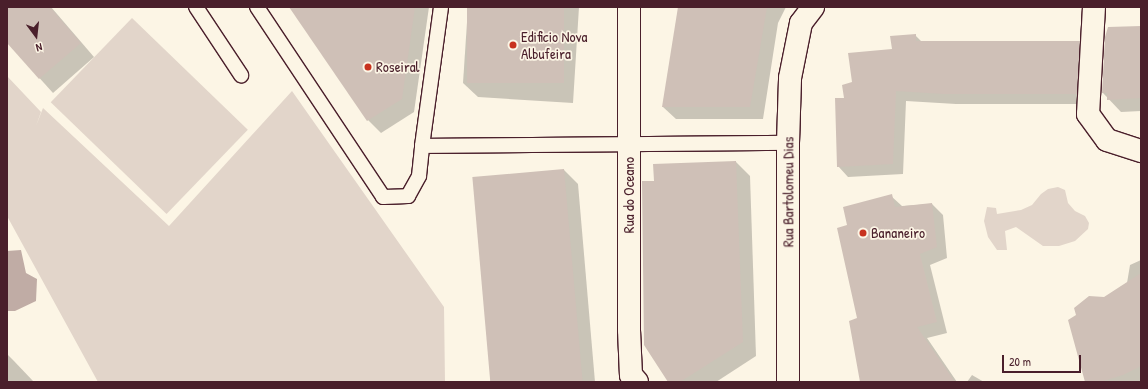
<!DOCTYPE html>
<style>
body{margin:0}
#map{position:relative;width:1148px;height:389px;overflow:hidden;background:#fcf5e5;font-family:"Patrick Hand",sans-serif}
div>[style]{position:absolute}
.green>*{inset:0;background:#e2d5ca;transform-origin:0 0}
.water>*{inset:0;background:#c0aca5}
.shadow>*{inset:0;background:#0003}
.building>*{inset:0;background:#cfc0b7;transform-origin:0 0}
.roads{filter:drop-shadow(1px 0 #4a1f2b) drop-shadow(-1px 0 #4a1f2b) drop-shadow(0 1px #4a1f2b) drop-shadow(0 -1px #4a1f2b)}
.lane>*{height:14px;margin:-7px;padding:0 7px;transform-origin:7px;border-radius:7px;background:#fcf5e5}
.street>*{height:22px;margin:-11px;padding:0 11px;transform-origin:11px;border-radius:11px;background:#fcf5e5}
.secondary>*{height:22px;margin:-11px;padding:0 11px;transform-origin:11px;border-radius:11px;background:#fcf5e5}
.dots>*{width:11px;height:11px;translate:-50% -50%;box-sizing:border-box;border:2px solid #fcf5e5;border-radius:50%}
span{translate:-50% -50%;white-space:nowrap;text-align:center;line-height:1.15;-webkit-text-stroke:3.5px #fcf5e5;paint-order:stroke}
.poi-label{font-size:15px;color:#4a1f2b}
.left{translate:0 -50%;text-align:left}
.street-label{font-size:15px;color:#4a1f2b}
.frame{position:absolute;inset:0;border:8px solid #4a1f2b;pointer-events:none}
.north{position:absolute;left:16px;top:16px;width:40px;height:40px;-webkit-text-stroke:3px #fcf5e5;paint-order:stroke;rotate:165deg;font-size:11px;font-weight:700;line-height:16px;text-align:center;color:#4a1f2b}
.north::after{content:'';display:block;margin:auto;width:14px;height:18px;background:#4a1f2b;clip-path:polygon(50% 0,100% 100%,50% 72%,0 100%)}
.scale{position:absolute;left:1002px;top:355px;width:79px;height:18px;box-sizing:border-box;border:2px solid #4a1f2b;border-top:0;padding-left:5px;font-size:12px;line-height:14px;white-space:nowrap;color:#4a1f2b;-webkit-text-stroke:3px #fcf5e5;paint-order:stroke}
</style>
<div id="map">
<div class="green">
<i style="left:132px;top:18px;width:161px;height:117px;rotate:44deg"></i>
<i style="clip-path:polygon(7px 76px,41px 112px,36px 126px,43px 108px,169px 226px,292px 91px,444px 307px,445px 382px,98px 382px,7px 216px)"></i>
<i style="clip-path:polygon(1058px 187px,1065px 190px,1068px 203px,1075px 211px,1085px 216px,1089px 223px,1088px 229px,1075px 241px,1059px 246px,1043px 246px,1016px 227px,1005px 231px,1007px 250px,997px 250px,988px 237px,984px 221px,987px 207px,996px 208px,997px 214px,1021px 210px,1032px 205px,1041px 194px,1048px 189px)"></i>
</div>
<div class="water">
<i style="clip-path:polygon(21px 250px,26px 273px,37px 279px,36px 301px,15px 311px,7px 311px,7px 251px)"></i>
</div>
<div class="shadow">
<i style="clip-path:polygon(7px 7px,51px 7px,94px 57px,53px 93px,7px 42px)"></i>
<i style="clip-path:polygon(290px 7px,429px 7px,414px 112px,381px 133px,368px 120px)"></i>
<i style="clip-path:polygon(468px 7px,579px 7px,573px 103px,478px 97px,463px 83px)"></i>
<i style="clip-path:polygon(679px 7px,786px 7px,778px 23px,763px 119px,676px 119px,663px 107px)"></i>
<i style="clip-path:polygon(1141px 27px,1141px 111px,1121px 112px,1103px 93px,1106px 37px)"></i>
<i style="clip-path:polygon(915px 35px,922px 42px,1079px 42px,1090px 53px,1087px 104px,956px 104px,906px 101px,903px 174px,848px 177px,838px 166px,845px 99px,853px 83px,893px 50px)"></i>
<i style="clip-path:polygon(736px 162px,750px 176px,756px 356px,716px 382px,669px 382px,655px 182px)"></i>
<i style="clip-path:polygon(564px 170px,578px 184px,595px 382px,490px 382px)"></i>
<i style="clip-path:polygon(891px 196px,902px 206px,932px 204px,943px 215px,947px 258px,930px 265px,947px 333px,927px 338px,957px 382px,861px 382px,858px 319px,848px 226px)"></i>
<i style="clip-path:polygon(1141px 260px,1141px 382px,1086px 382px,1104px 298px,1127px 283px,1130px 265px)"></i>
<i style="clip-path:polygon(7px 354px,13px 360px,34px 382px,7px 382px)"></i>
<i style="clip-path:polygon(972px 375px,984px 382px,967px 382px)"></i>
</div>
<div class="building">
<i style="clip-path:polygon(7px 7px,50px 7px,81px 43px,39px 79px,7px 43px)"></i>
<i style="clip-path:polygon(289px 7px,415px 7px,402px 99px,367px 121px)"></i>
<i style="left:467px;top:7px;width:97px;height:76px"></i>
<i style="clip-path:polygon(678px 7px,767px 7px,750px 107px,662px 107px)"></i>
<i style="clip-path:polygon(1141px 26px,1141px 98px,1107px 100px,1107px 93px,1102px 93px,1105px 37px,1108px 27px)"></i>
<i style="clip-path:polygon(916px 34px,916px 41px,1080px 41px,1077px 94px,944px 94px,896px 91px,893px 164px,837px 167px,835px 98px,844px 98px,842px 85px,852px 82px,848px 53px,892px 49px,890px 36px)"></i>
<i style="clip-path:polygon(736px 161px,743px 342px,680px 382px,668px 382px,644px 345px,642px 181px,654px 181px,653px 164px)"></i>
<i style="left:564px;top:169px;width:214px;height:92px;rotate:85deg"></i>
<i style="clip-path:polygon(892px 194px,895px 207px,932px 203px,937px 247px,920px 254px,937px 322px,917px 327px,955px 382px,860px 382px,849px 321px,857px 318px,837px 228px,847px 225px,843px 207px)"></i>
<i style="clip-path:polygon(1141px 273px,1141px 366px,1123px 375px,1100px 382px,1085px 382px,1068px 320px,1076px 315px,1074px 308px,1089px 296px,1104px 297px)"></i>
</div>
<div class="roads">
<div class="lane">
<i style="left:196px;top:7px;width:82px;rotate:56.5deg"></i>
<i style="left:257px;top:7px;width:228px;rotate:56.4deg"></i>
<i style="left:383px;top:197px;width:25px;rotate:-2deg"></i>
<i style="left:408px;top:196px;width:23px;rotate:-61deg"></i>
<i style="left:419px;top:176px;width:30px;rotate:-84deg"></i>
<i style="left:422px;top:146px;width:140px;rotate:-82.2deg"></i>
<i style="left:422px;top:146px;width:366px;rotate:-0.5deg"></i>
</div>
<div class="street">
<i style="left:1094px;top:7px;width:107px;rotate:93.2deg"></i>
<i style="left:1088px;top:114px;width:32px;rotate:54deg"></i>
<i style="left:1107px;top:140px;width:36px;rotate:18deg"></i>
<i style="left:788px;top:382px;width:239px;rotate:-90deg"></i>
<i style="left:788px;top:143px;width:65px;rotate:-88.2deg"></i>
<i style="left:790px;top:78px;width:56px;rotate:-78.7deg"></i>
<i style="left:801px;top:23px;width:20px;rotate:-53deg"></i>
</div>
<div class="secondary">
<i style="left:629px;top:7px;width:323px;rotate:90deg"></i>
<i style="left:629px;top:330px;width:45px;rotate:87.5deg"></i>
<i style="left:631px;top:375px;width:9px;rotate:49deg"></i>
</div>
</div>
<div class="dots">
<i style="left:513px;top:45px;background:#c8321e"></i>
<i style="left:368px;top:67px;background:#c8321e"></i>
<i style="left:863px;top:233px;background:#c8321e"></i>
</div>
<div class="poi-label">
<span class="left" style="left:521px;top:45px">Edificio Nova<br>Albufeira</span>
<span class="left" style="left:376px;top:67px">Roseiral</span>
<span class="left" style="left:871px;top:233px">Bananeiro</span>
</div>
<div class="street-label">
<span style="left:788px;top:192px;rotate:-90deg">Rua Bartolomeu Dias</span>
<span style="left:629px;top:195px;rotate:-90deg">Rua do Oceano</span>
</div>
<div class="frame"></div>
<div class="north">N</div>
<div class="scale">20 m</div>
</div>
